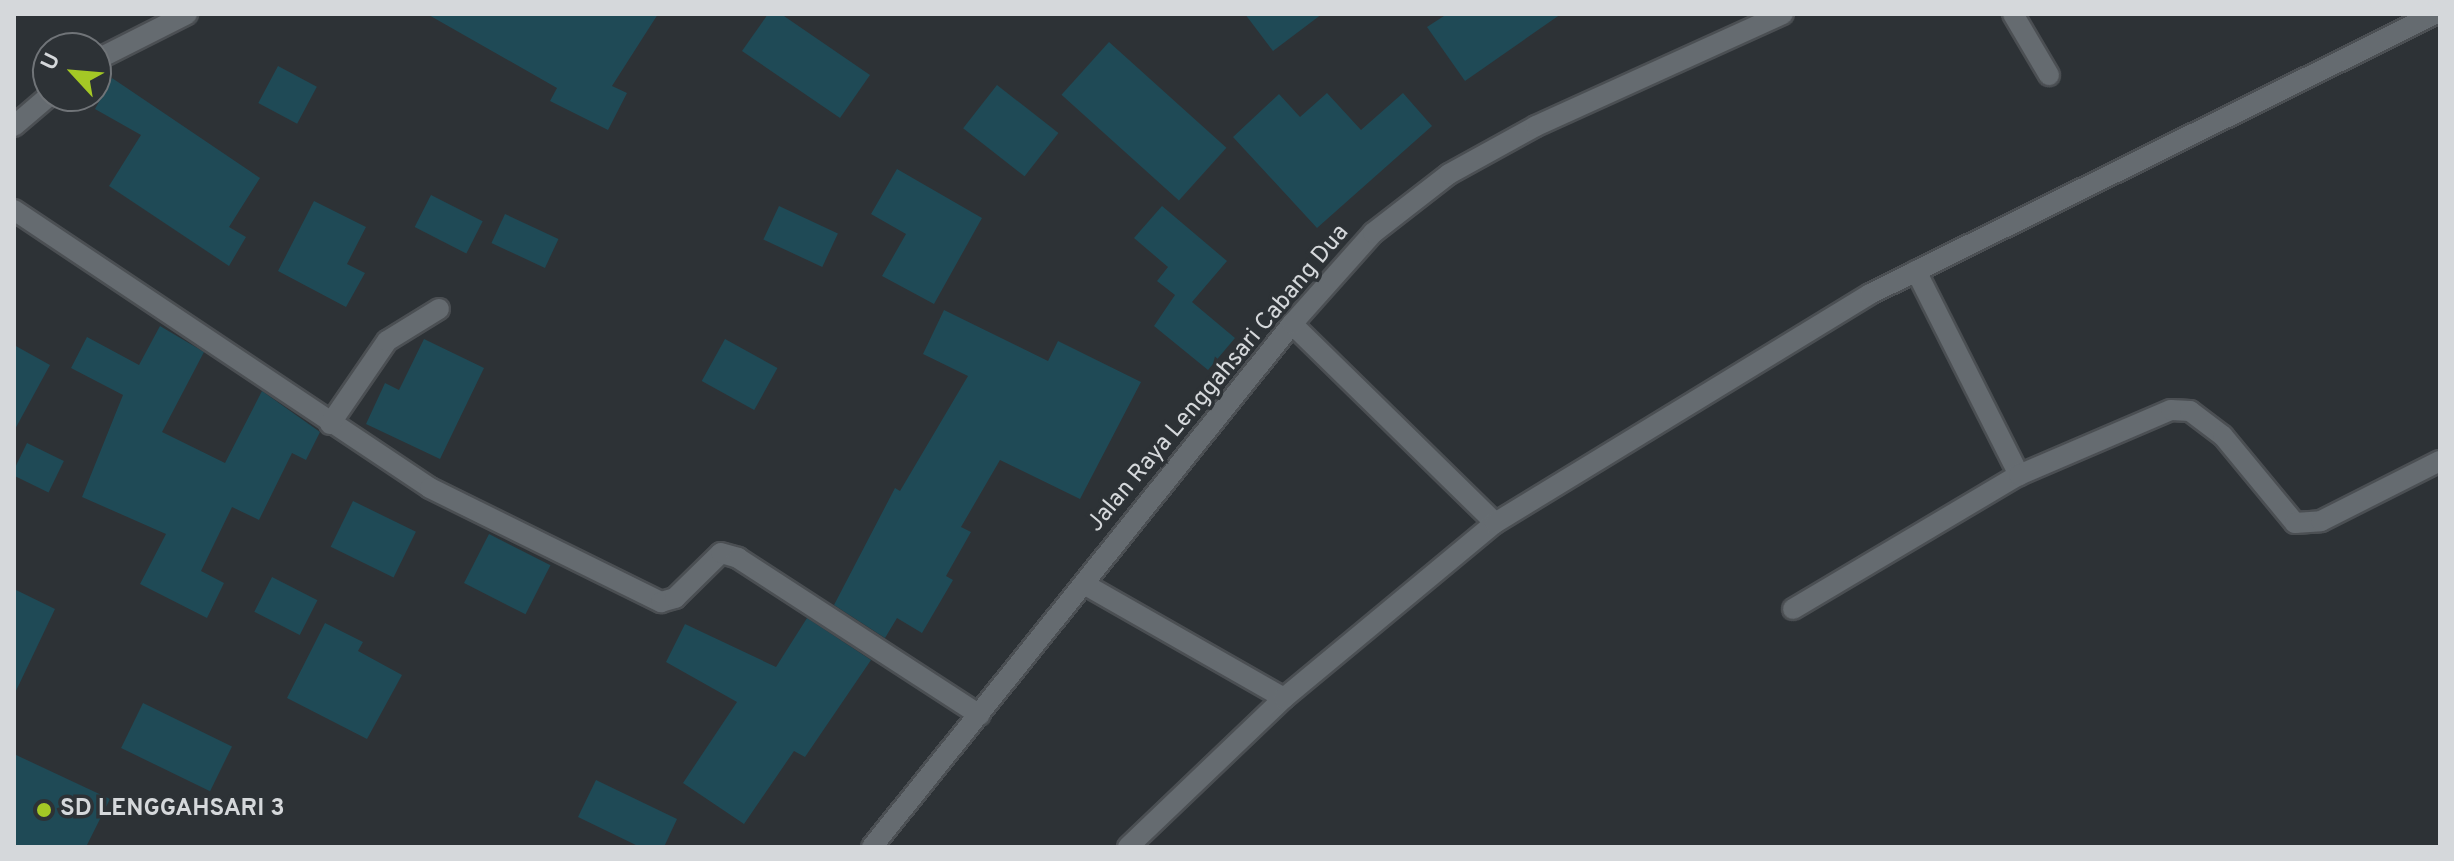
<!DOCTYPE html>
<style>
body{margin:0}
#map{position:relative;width:2454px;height:861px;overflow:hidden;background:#2d3236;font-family:Overpass,sans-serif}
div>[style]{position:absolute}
.building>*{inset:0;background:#1f4a56;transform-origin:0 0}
.roads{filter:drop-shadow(2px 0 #4b4f53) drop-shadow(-2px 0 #4b4f53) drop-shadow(0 2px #4b4f53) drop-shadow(0 -2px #4b4f53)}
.street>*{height:20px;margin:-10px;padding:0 10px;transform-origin:10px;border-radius:10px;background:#656b70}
.secondary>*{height:20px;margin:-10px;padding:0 10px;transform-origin:10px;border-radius:10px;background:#656b70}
.dots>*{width:22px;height:22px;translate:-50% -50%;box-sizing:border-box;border:4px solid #2d3236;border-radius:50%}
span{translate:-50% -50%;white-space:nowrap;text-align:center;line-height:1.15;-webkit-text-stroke:7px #2d3236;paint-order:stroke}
.street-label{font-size:24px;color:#d5d8db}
.poi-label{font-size:24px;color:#d5d8db;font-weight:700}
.left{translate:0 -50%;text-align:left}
.frame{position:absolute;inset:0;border:16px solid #d5d8db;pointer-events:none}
.north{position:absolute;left:32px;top:32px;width:80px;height:80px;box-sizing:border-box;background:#2d3236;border:2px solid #707478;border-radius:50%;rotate:296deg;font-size:22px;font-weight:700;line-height:32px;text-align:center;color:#d5d8db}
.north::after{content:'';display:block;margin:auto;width:28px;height:36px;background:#a4c825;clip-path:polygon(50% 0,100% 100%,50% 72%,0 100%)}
</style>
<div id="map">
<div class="building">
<i style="clip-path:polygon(427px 14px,658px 14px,612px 86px,627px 93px,608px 130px,550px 101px,557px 88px)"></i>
<i style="clip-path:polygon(768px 14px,781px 14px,870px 75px,840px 118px,742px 51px)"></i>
<i style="clip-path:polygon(1245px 14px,1322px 14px,1273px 51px)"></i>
<i style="clip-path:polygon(1447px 14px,1561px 14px,1465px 81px,1427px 27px)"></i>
<i style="left:1109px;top:42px;width:158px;height:71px;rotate:42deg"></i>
<i style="left:278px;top:66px;width:44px;height:42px;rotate:28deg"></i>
<i style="clip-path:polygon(112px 78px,260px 178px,229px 227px,246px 237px,229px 266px,109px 186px,141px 135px,95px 109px)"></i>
<i style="left:997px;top:85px;width:78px;height:55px;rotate:38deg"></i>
<i style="clip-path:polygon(1327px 93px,1361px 130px,1403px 93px,1432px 126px,1317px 228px,1233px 137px,1279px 94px,1300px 117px)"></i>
<i style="clip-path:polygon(897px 169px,982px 218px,934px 304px,882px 276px,906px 234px,871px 214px)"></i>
<i style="left:431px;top:195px;width:58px;height:36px;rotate:27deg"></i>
<i style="clip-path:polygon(314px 201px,366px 227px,347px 264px,365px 273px,346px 307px,278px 271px)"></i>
<i style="left:779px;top:206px;width:65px;height:37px;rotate:25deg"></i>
<i style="clip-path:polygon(1162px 206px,1227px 261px,1192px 302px,1235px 338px,1208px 370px,1154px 326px,1175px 295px,1157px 281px,1168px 267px,1134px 238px)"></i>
<i style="left:505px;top:214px;width:59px;height:32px;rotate:25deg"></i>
<i style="clip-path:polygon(944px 310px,1048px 361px,1058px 341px,1141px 382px,1080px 499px,1000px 460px,961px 527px,971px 532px,946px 576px,953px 580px,922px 633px,897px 618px,885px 638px,834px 605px,895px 488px,900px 491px,968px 376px,923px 354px)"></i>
<i style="clip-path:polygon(160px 326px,204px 352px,162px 432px,225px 463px,262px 391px,320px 432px,306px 460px,292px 453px,259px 520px,232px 507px,201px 571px,224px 583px,207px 618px,140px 584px,166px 534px,82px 497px,123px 395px,71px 368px,87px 337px,139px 365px)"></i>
<i style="clip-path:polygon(424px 339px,484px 368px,440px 459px,366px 424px,385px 383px,399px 390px)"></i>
<i style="left:725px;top:339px;width:60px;height:48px;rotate:29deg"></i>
<i style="clip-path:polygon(14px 345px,50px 365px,14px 431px)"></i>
<i style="left:27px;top:443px;width:41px;height:35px;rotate:26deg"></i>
<i style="left:353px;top:501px;width:70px;height:51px;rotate:26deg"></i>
<i style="left:489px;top:534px;width:69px;height:55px;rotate:27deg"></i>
<i style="left:272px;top:577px;width:51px;height:39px;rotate:27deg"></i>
<i style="clip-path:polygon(14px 589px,55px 609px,14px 695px)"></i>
<i style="clip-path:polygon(807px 618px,871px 660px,805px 757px,794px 751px,744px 824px,683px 783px,737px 702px,666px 662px,685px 624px,776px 667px)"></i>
<i style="clip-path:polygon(325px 623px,363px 642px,358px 651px,402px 675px,367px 739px,287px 698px)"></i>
<i style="left:143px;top:703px;width:99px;height:50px;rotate:26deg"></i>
<i style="clip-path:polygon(14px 754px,110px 799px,86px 847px,14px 847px)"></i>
<i style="clip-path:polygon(596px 780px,677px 819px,664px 847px,640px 847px,578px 817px)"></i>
</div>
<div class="roads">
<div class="street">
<i style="left:2013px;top:14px;width:71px;rotate:59.5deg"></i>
<i style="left:96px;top:60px;width:102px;rotate:-26.8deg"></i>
<i style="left:14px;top:126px;width:46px;rotate:-40.6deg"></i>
<i style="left:14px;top:210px;width:500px;rotate:33.75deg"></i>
<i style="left:430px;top:488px;width:258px;rotate:26.3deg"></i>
<i style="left:661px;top:602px;width:15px;rotate:-16deg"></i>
<i style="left:675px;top:598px;width:64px;rotate:-44.4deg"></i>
<i style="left:721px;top:553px;width:18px;rotate:16deg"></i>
<i style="left:738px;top:558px;width:288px;rotate:33deg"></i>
<i style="left:1916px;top:271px;width:229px;rotate:63.2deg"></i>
<i style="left:1292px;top:324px;width:284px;rotate:44.4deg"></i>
<i style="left:330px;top:424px;width:101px;rotate:-55.5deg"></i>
<i style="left:387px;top:341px;width:61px;rotate:-31.6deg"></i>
<i style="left:1084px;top:584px;width:230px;rotate:29.7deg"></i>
<i style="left:1793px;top:609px;width:263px;rotate:-30.7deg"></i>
<i style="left:2019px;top:475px;width:165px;rotate:-23.2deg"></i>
<i style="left:2171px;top:410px;width:19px;rotate:3deg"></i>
<i style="left:2190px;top:411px;width:41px;rotate:37.1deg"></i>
<i style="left:2223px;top:436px;width:113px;rotate:50.4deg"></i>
<i style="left:2295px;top:523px;width:26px;rotate:-4deg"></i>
<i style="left:2321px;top:521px;width:133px;rotate:-26.8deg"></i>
<i style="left:1128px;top:847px;width:216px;rotate:-43.7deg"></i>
<i style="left:1284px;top:698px;width:274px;rotate:-39.7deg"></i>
<i style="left:1495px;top:523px;width:439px;rotate:-31.4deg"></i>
<i style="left:1870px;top:294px;width:631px;rotate:-26.36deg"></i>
</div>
<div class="secondary">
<i style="left:872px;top:847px;width:671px;rotate:-51.23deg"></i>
<i style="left:1292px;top:324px;width:122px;rotate:-48.3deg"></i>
<i style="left:1373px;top:233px;width:96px;rotate:-37.8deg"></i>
<i style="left:1449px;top:174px;width:99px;rotate:-28.9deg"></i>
<i style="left:1536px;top:126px;width:271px;rotate:-24.4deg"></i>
</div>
</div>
<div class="dots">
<i style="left:44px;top:810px;background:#a4c825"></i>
</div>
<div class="street-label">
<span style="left:1219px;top:379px;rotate:-50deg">Jalan Raya Lenggahsari Cabang Dua</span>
</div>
<div class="poi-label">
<span class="left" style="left:60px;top:810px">SD LENGGAHSARI 3</span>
</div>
<div class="frame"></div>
<div class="north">U</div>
</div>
